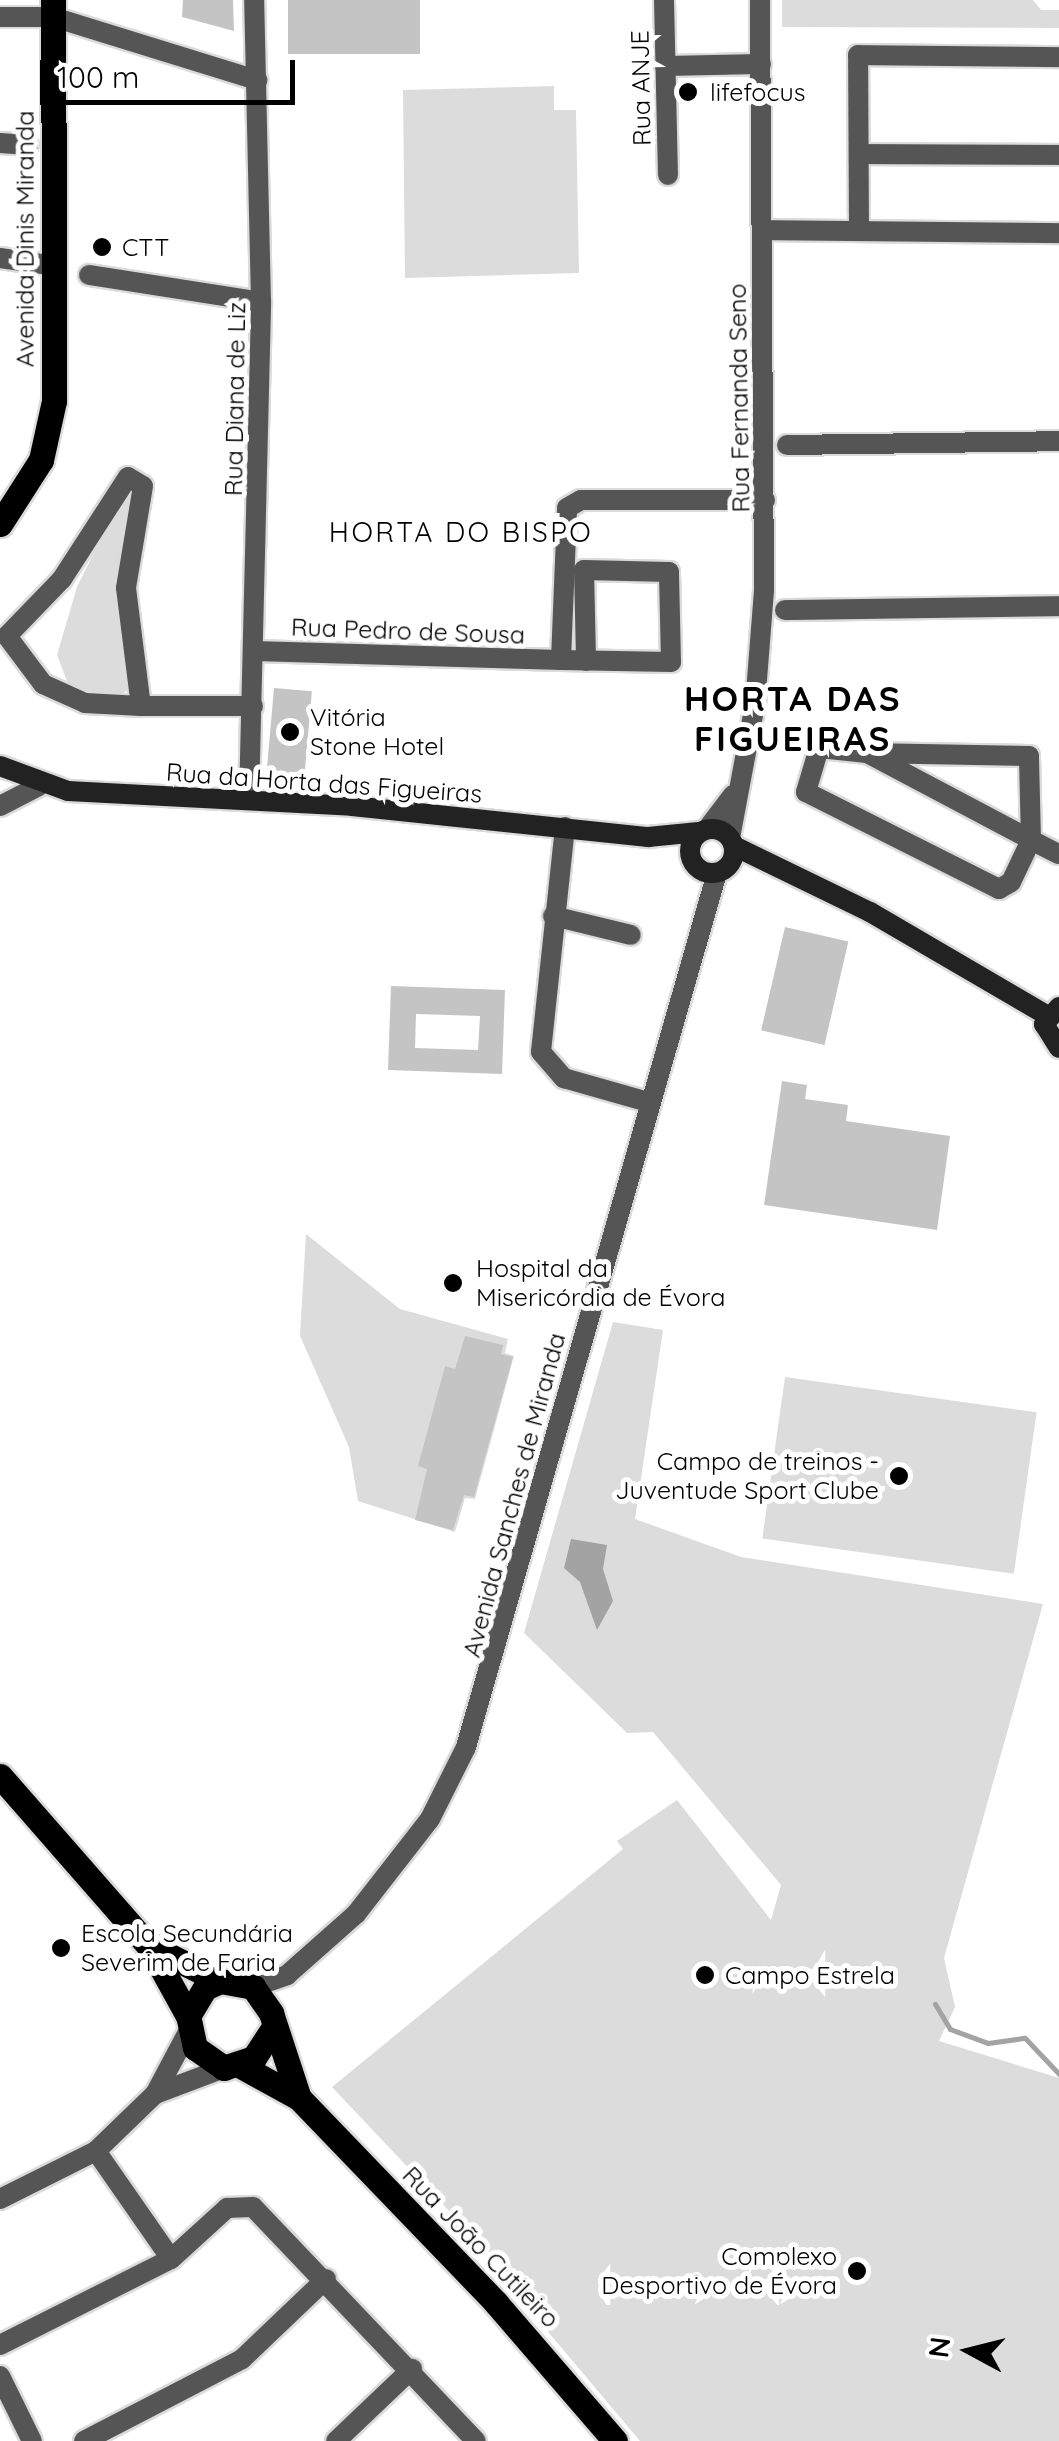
<!DOCTYPE html>
<meta charset="utf-8">
<style>
body{margin:0}
#map{position:relative;width:1059px;height:2441px;overflow:hidden;background:#fff;font-family:Quicksand,sans-serif}
div>[style]{position:absolute}
.green>*{inset:0;background:#dcdcdc;transform-origin:0 0}
.water>*{inset:0;background:#a3a3a3}
.stream>*{height:5px;margin:-2.5px;padding:0 2.5px;transform-origin:2.5px;border-radius:2.5px;background:#a3a3a3}
.building>*{inset:0;background:#c4c4c4;transform-origin:0 0}
.roads{filter:drop-shadow(2px 0 #dbdbdb) drop-shadow(-2px 0 #dbdbdb) drop-shadow(0 2px #dbdbdb) drop-shadow(0 -2px #dbdbdb)}
.street>*{height:20px;margin:-10px;padding:0 10px;transform-origin:10px;border-radius:10px;background:#555}
.secondary>*{height:20px;margin:-10px;padding:0 10px;transform-origin:10px;border-radius:10px;background:#222}
.secondary>.ring{margin:-10px;padding:0;box-sizing:content-box;background:none;border:20px solid #222;border-radius:50%}
.primary>*{height:25px;margin:-12.5px;padding:0 12.5px;transform-origin:12.5px;border-radius:12.5px;background:#000}
.dots>*{width:28px;height:28px;translate:-50% -50%;box-sizing:border-box;border:5px solid #fff;border-radius:50%}
span{translate:-50% -50%;white-space:nowrap;text-align:center;line-height:1.15;-webkit-text-stroke:10px #fff;paint-order:stroke}
.street-label{font-size:25px;color:#000}
.poi-label{font-size:25px;color:#000}
.left{translate:0 -50%;text-align:left}
.right{translate:-100% -50%;text-align:right}
.neighbourhood-label{font-size:28px;color:#000;letter-spacing:2.5px}
.district-label{font-size:35px;color:#000;font-weight:700;letter-spacing:2.5px}
.north{position:absolute;left:919px;top:2301px;width:100px;height:100px;-webkit-text-stroke:8px #fff;paint-order:stroke;rotate:277deg;font-size:28px;font-weight:700;line-height:40px;text-align:center;color:#000}
.north::after{content:'';display:block;margin:auto;width:35px;height:45px;background:#000;clip-path:polygon(50% 0,100% 100%,50% 72%,0 100%)}
.scale{position:absolute;left:40px;top:60px;width:255px;height:45px;box-sizing:border-box;border:5px solid #000;border-top:0;padding-left:12px;font-size:30px;line-height:35px;white-space:nowrap;color:#000;-webkit-text-stroke:8px #fff;paint-order:stroke}
</style>
<div id="map">
<div class="green">
<i style="clip-path:polygon(782px 0,1033px 0,1041px 10px,1059px 10px,1059px 28px,782px 27px)"></i>
<i style="clip-path:polygon(554px 86px,554px 110px,576px 110px,579px 273px,405px 278px,403px 90px)"></i>
<i style="clip-path:polygon(128px 484px,135px 497px,119px 572px,134px 684px,117px 699px,90px 697px,67px 681px,57px 655px,77px 587px)"></i>
<i style="clip-path:polygon(306px 1234px,400px 1309px,508px 1339px,505px 1353px,514px 1356px,475px 1499px,465px 1498px,455px 1532px,358px 1501px,349px 1447px,300px 1336px)"></i>
<i style="clip-path:polygon(613px 1322px,663px 1330px,635px 1519px,741px 1557px,1043px 1604px,944px 1958px,955px 2007px,939px 2041px,1059px 2078px,1059px 2441px,640px 2441px,544px 2327px,552px 2320px,332px 2087px,623px 1849px,617px 1841px,677px 1800px,771px 1920px,781px 1885px,653px 1732px,627px 1733px,524px 1633px)"></i>
<i style="left:785px;top:1377px;width:254px;height:163px;rotate:8deg"></i>
</div>
<div class="water">
<i style="clip-path:polygon(571px 1539px,607px 1545px,603px 1569px,613px 1601px,597px 1630px,580px 1582px,564px 1568px)"></i>
</div>
<div class="stream">
<i style="left:935px;top:2004px;width:29px;rotate:59deg"></i>
<i style="left:950px;top:2029px;width:40px;rotate:20.2deg"></i>
<i style="left:988px;top:2043px;width:37px;rotate:-8deg"></i>
<i style="left:1025px;top:2038px;width:50px;rotate:46.6deg"></i>
</div>
<div class="building">
<i style="clip-path:polygon(183px 0,233px 0,234px 31px,182px 17px)"></i>
<i style="left:288px;top:0;width:132px;height:54px"></i>
<i style="left:274px;top:688px;width:38px;height:85px;rotate:5deg"></i>
<i style="left:785px;top:927px;width:65px;height:106px;rotate:13deg"></i>
<i style="clip-path:polygon(evenodd,391px 986px,505px 990px,502px 1074px,388px 1070px,391px 986px,416px 1014px,480px 1016px,478px 1050px,415px 1048px,416px 1014px)"></i>
<i style="clip-path:polygon(782px 1081px,807px 1085px,805px 1099px,848px 1105px,846px 1121px,950px 1136px,937px 1230px,764px 1205px)"></i>
<i style="clip-path:polygon(465px 1336px,503px 1345px,501px 1354px,513px 1357px,474px 1497px,464px 1495px,453px 1530px,415px 1520px,427px 1469px,418px 1466px,445px 1366px,455px 1369px)"></i>
</div>
<div class="roads">
<div class="street">
<i style="left:664px;top:0;width:175px;rotate:88.7deg"></i>
<i style="left:0;top:17px;width:53px"></i>
<i style="left:53px;top:17px;width:214px;rotate:17.2deg"></i>
<i style="left:665px;top:66px;width:96px;rotate:-1.2deg"></i>
<i style="left:0;top:143px;width:28px;rotate:4deg"></i>
<i style="left:859px;top:154px;width:200px;rotate:0.3deg"></i>
<i style="left:762px;top:230px;width:297px;rotate:0.6deg"></i>
<i style="left:859px;top:230px;width:175px;rotate:-90.3deg"></i>
<i style="left:858px;top:55px;width:201px;rotate:0.6deg"></i>
<i style="left:0;top:258px;width:57px;rotate:8.1deg"></i>
<i style="left:89px;top:275px;width:174px;rotate:8.9deg"></i>
<i style="left:787px;top:445px;width:272px;rotate:-0.8deg"></i>
<i style="left:128px;top:477px;width:17px;rotate:31deg"></i>
<i style="left:143px;top:486px;width:103px;rotate:99.5deg"></i>
<i style="left:126px;top:588px;width:119px;rotate:82.8deg"></i>
<i style="left:141px;top:706px;width:56px;rotate:-176.9deg"></i>
<i style="left:85px;top:703px;width:46px;rotate:-155.7deg"></i>
<i style="left:43px;top:684px;width:60px;rotate:-126.9deg"></i>
<i style="left:7px;top:636px;width:79px;rotate:-46deg"></i>
<i style="left:62px;top:579px;width:121px;rotate:-57.1deg"></i>
<i style="left:785px;top:610px;width:274px;rotate:-0.8deg"></i>
<i style="left:254px;top:651px;width:307px;rotate:1.7deg"></i>
<i style="left:561px;top:660px;width:110px;rotate:1deg"></i>
<i style="left:671px;top:662px;width:90px;rotate:-91.3deg"></i>
<i style="left:669px;top:572px;width:85px;rotate:-178.7deg"></i>
<i style="left:584px;top:570px;width:91px;rotate:88.7deg"></i>
<i style="left:561px;top:660px;width:152px;rotate:-87.7deg"></i>
<i style="left:567px;top:508px;width:16px;rotate:-30deg"></i>
<i style="left:581px;top:500px;width:184px"></i>
<i style="left:141px;top:706px;width:112px"></i>
<i style="left:867px;top:753px;width:48px;rotate:-174.1deg"></i>
<i style="left:819px;top:748px;width:46px;rotate:106.5deg"></i>
<i style="left:806px;top:792px;width:216px;rotate:26.7deg"></i>
<i style="left:999px;top:889px;width:14px;rotate:-30deg"></i>
<i style="left:1011px;top:882px;width:47px;rotate:-64.5deg"></i>
<i style="left:1031px;top:840px;width:84px;rotate:-91.4deg"></i>
<i style="left:1029px;top:756px;width:162px;rotate:-178.9deg"></i>
<i style="left:867px;top:753px;width:186px;rotate:27.9deg"></i>
<i style="left:1031px;top:840px;width:31px;rotate:27deg"></i>
<i style="left:249px;top:799px;width:497px;rotate:-88.6deg"></i>
<i style="left:261px;top:302px;width:302px;rotate:-91.3deg"></i>
<i style="left:0;top:806px;width:44px;rotate:-27.1deg"></i>
<i style="left:565px;top:827px;width:226px;rotate:96.1deg"></i>
<i style="left:541px;top:1052px;width:35px;rotate:49deg"></i>
<i style="left:564px;top:1078px;width:87px;rotate:15.9deg"></i>
<i style="left:707px;top:829px;width:43px;rotate:-52.6deg"></i>
<i style="left:730px;top:838px;width:135px;rotate:-79.4deg"></i>
<i style="left:755px;top:705px;width:115px;rotate:-85.5deg"></i>
<i style="left:764px;top:590px;width:590px;rotate:-90.39deg"></i>
<i style="left:553px;top:916px;width:80px;rotate:13.7deg"></i>
<i style="left:253px;top:1987px;width:36px;rotate:-19deg"></i>
<i style="left:287px;top:1975px;width:92px;rotate:-41.5deg"></i>
<i style="left:356px;top:1914px;width:120px;rotate:-52.1deg"></i>
<i style="left:430px;top:1819px;width:80px;rotate:-63.4deg"></i>
<i style="left:466px;top:1747px;width:909px;rotate:-73.98deg"></i>
<i style="left:155px;top:2094px;width:74px;rotate:-20.6deg"></i>
<i style="left:96px;top:2151px;width:131px;rotate:55.2deg"></i>
<i style="left:0;top:2199px;width:107px;rotate:-26.6deg"></i>
<i style="left:96px;top:2151px;width:82px;rotate:-44deg"></i>
<i style="left:155px;top:2094px;width:70px;rotate:-62deg"></i>
<i style="left:0;top:2345px;width:191px;rotate:-26.7deg"></i>
<i style="left:171px;top:2259px;width:76px;rotate:-42.3deg"></i>
<i style="left:227px;top:2208px;width:26px;rotate:-2deg"></i>
<i style="left:253px;top:2207px;width:323px;rotate:46.4deg"></i>
<i style="left:0;top:2376px;width:72px;rotate:63.8deg"></i>
<i style="left:84px;top:2441px;width:178px;rotate:-27.4deg"></i>
<i style="left:242px;top:2359px;width:116px;rotate:-43.6deg"></i>
<i style="left:336px;top:2441px;width:105px;rotate:-43.5deg"></i>
</div>
<div class="secondary">
<i style="left:0;top:766px;width:72px;rotate:20.2deg"></i>
<i style="left:68px;top:791px;width:284px;rotate:3deg"></i>
<i style="left:352px;top:806px;width:298px;rotate:6deg"></i>
<i style="left:648px;top:837px;width:51px;rotate:-5.6deg"></i>
<i class="ring" style="left:690px;top:829px;width:24px;height:24px"></i>
<i style="left:734px;top:846px;width:151px;rotate:25.9deg"></i>
<i style="left:870px;top:912px;width:206px;rotate:30.3deg"></i>
<i style="left:1059px;top:1007px;width:23px;rotate:131deg"></i>
<i style="left:1044px;top:1024px;width:28px;rotate:58deg"></i>
</div>
<div class="primary">
<i style="left:0;top:524px;width:76px;rotate:-57.4deg"></i>
<i style="left:41px;top:460px;width:60px;rotate:-77.6deg"></i>
<i style="left:54px;top:401px;width:401px;rotate:-90.1deg"></i>
<i style="left:0;top:1776px;width:225px;rotate:48.8deg"></i>
<i style="left:148px;top:1945px;width:80px;rotate:26.6deg"></i>
<i style="left:151px;top:1949px;width:77px;rotate:61.1deg"></i>
<i style="left:272px;top:2030px;width:33px;rotate:123deg"></i>
<i style="left:254px;top:2058px;width:32px;rotate:162deg"></i>
<i style="left:224px;top:2068px;width:35px;rotate:-145deg"></i>
<i style="left:195px;top:2048px;width:33px;rotate:-102deg"></i>
<i style="left:188px;top:2016px;width:33px;rotate:-59deg"></i>
<i style="left:205px;top:1988px;width:17px;rotate:-25deg"></i>
<i style="left:220px;top:1981px;width:34px;rotate:10deg"></i>
<i style="left:253px;top:1987px;width:32px;rotate:55deg"></i>
<i style="left:271px;top:2013px;width:89px;rotate:71.8deg"></i>
<i style="left:239px;top:2065px;width:68px;rotate:28.8deg"></i>
<i style="left:299px;top:2098px;width:284px;rotate:46.1deg"></i>
<i style="left:496px;top:2303px;width:182px;rotate:49.2deg"></i>
</div>
</div>
<div class="dots">
<i style="left:688px;top:92px;background:#000"></i>
<i style="left:102px;top:247px;background:#000"></i>
<i style="left:290px;top:732px;background:#000"></i>
<i style="left:453px;top:1283px;background:#000"></i>
<i style="left:899px;top:1476px;background:#000"></i>
<i style="left:61px;top:1948px;background:#000"></i>
<i style="left:705px;top:1975px;background:#000"></i>
<i style="left:857px;top:2271px;background:#000"></i>
</div>
<div class="street-label">
<span style="left:641px;top:88px;rotate:-91deg">Rua ANJE</span>
<span style="left:25px;top:239px;rotate:-90deg">Avenida Dinis Miranda</span>
<span style="left:739px;top:398px;rotate:-91deg">Rua Fernanda Seno</span>
<span style="left:235px;top:399px;rotate:-89deg">Rua Diana de Liz</span>
<span style="left:408px;top:631px;rotate:2deg">Rua Pedro de Sousa</span>
<span style="left:324px;top:783px;rotate:4deg">Rua da Horta das Figueiras</span>
<span style="left:514px;top:1495px;rotate:-75deg">Avenida Sanches de Miranda</span>
<span style="left:481px;top:2247px;rotate:46deg">Rua João Cutileiro</span>
</div>
<div class="poi-label">
<span class="left" style="left:710px;top:92px">lifefocus</span>
<span class="left" style="left:122px;top:247px">CTT</span>
<span class="left" style="left:310px;top:732px">Vitória<br>Stone Hotel</span>
<span class="left" style="left:476px;top:1283px">Hospital da<br>Misericórdia de Évora</span>
<span class="right" style="left:879px;top:1476px">Campo de treinos -<br>Juventude Sport Clube</span>
<span class="left" style="left:81px;top:1948px">Escola Secundária<br>Severim de Faria</span>
<span class="left" style="left:725px;top:1975px">Campo Estrela</span>
<span class="right" style="left:837px;top:2271px">Complexo<br>Desportivo de Évora</span>
</div>
<div class="neighbourhood-label">
<span style="left:461px;top:532px">HORTA DO BISPO</span>
</div>
<div class="district-label">
<span style="left:793px;top:718px">HORTA DAS<br>FIGUEIRAS</span>
</div>
<div class="north">N</div>
<div class="scale">100 m</div>
</div>
